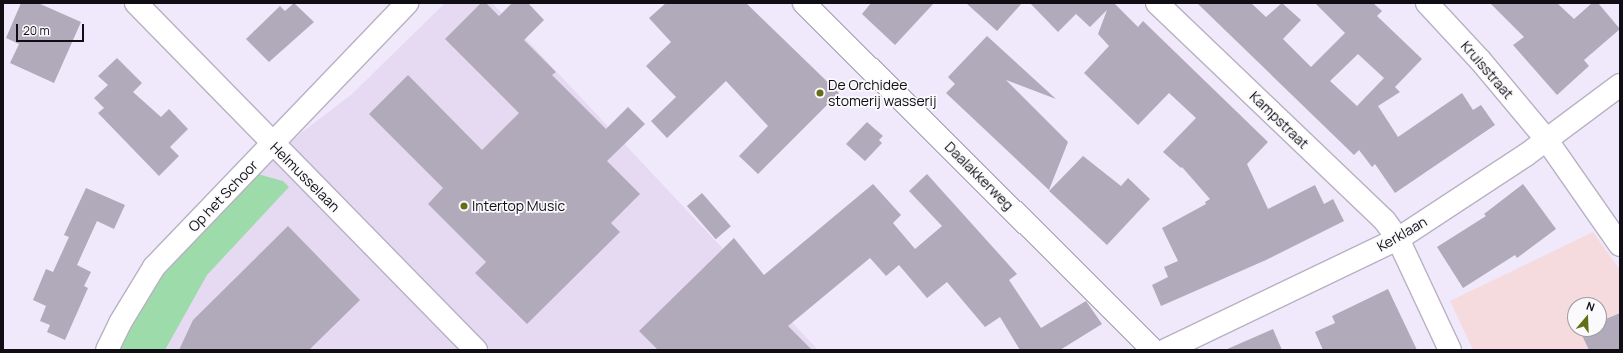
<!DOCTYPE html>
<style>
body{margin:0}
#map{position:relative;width:1623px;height:353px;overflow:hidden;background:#f0e8fb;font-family:Manrope,sans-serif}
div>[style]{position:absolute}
.built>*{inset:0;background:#e5daf2}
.education>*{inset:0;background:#f5dbde}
.green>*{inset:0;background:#9edbaa}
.building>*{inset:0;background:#b1aabb;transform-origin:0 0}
.roads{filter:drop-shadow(1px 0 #b8b1c2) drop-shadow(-1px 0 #b8b1c2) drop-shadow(0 1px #b8b1c2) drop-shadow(0 -1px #b8b1c2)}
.minor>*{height:22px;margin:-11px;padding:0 11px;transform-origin:11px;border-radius:11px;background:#fff}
.dots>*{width:11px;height:11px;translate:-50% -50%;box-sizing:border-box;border:2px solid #faf9fc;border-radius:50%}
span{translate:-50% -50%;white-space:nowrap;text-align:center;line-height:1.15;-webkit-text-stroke:3.5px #faf9fc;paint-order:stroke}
.street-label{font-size:14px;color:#100e14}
.poi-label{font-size:14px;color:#100e14}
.left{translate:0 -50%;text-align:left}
.frame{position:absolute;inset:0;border:4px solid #100e14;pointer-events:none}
.north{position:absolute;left:1567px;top:297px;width:40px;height:40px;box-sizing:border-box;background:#faf9fc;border:1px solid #9c9b9f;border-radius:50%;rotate:19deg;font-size:11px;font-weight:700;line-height:16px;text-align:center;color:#100e14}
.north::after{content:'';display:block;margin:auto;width:14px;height:18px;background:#636e16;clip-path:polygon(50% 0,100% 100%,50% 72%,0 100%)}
.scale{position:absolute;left:16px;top:24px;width:68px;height:18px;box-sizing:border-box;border:2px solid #100e14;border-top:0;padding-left:5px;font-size:12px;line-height:14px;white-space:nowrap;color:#100e14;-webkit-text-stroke:3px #faf9fc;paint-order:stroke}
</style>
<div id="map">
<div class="built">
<i style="clip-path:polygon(445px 3px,492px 3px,818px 350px,118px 350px,250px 172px,352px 94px)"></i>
</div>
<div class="education">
<i style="clip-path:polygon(evenodd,1593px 232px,1620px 270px,1620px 350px,1473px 350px,1450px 301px,1593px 232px,1575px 305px,1599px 305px,1599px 329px,1575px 329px,1575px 305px)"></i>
</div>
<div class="green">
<i style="clip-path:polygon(250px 172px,283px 181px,289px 187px,207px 275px,165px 350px,117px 350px,155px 277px)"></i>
</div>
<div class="building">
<i style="clip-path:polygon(21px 3px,38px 3px,81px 22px,54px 83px,10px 63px,19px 44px,6px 38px)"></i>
<i style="clip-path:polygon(294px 3px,314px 22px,269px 62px,246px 39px,280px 6px,285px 11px)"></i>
<i style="clip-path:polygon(481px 3px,486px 3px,499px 16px,512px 3px,528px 3px,544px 20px,524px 40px,556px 72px,552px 75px,606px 129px,628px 107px,645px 124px,607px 161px,640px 194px,611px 223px,620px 232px,527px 324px,475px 273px,486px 262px,428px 204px,443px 188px,369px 114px,408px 75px,482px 150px,519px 113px,445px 39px)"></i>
<i style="clip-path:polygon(666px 3px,746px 3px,839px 93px,758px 174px,739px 156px,768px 126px,726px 81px,667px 138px,651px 121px,676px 97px,646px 66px,671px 42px,649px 18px)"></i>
<i style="clip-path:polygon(871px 3px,934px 3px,895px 45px,862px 14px)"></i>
<i style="clip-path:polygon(966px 3px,1022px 3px,997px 31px)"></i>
<i style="clip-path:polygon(1030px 3px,1114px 3px,1138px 27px,1143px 21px,1268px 142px,1247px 164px,1268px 209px,1315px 185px,1324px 204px,1333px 199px,1344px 221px,1266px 260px,1161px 306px,1152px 285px,1168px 277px,1164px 267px,1178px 261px,1162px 228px,1206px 204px,1205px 202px,1210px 199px,1182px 167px,1181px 168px,1163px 152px,1196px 118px,1169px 93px,1138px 125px,1084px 73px,1109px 46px,1098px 34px,1107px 10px,1090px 27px,1076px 14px,1058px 32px)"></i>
<i style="clip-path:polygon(evenodd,1197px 3px,1251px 3px,1266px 17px,1282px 3px,1301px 20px,1283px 39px,1311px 67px,1345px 33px,1315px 3px,1373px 3px,1382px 11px,1377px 16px,1422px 59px,1395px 87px,1400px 92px,1378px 106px,1398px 137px,1462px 93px,1473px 110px,1481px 105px,1495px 125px,1395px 193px,1375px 164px,1372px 167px,1359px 150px,1354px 155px,1197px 3px,1358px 54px,1384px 78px,1357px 106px,1330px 81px,1358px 54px)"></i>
<i style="clip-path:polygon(1490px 3px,1557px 3px,1574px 19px,1592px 3px,1598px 3px,1620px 29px,1584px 60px,1589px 66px,1557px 95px,1513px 45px,1524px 37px)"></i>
<i style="clip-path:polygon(987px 36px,1056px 99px,1006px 80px,1068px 142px,1049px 190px,946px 93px,955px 84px,948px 77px)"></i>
<i style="clip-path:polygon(117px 58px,142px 83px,133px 92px,161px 117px,169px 109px,188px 129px,170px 147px,179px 156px,159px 176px,98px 113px,104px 108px,94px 98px,108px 85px,98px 76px)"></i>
<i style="clip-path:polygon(867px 122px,883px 136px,879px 140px,882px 143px,865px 161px,846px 144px)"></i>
<i style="clip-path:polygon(1083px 156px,1121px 186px,1128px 178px,1150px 199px,1107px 245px,1049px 191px)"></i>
<i style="clip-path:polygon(927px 174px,1017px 274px,1009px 280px,1041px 328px,1086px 301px,1102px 324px,1060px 350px,1020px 350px,1000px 317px,985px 327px,947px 282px,927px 298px,899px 265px,886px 276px,870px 258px,788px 326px,812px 350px,658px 350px,639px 331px,734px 238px,764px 275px,873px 184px,901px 215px,893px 223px,915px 249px,942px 226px,909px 191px)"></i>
<i style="clip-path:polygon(1523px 184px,1556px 229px,1517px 258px,1515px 255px,1463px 288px,1437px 247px,1486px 216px,1484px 214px)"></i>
<i style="clip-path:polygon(86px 188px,125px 205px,114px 229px,97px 221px,77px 265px,91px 272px,84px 286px,88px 288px,65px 340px,47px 332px,50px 325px,40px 321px,46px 306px,33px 300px,46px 269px,53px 272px,69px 237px,64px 235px)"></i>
<i style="left:702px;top:193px;width:44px;height:20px;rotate:49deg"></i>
<i style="clip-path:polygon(288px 226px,360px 300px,309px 350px,179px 350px,193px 320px)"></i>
<i style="clip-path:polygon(1388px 289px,1417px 350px,1323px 350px,1315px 332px,1335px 323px,1332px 316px)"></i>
<i style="clip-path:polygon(1620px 313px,1620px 350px,1589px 350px,1579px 329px,1599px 329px,1599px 322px)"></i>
<i style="clip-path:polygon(1273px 329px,1282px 350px,1225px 350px)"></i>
</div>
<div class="roads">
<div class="minor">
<i style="left:136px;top:3px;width:486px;rotate:45.6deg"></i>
<i style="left:804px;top:3px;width:492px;rotate:44.8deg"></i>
<i style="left:1157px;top:3px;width:315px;rotate:43.7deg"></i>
<i style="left:1385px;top:221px;width:22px;rotate:54deg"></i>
<i style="left:1398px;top:239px;width:123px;rotate:64.9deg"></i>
<i style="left:1427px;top:3px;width:78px;rotate:47.1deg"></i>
<i style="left:1480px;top:60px;width:103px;rotate:50.1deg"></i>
<i style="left:1546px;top:139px;width:129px;rotate:55.1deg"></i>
<i style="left:107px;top:350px;width:30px;rotate:-64deg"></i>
<i style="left:120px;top:323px;width:66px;rotate:-58.7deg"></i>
<i style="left:154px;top:267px;width:366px;rotate:-46.2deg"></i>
<i style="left:1166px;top:350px;width:257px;rotate:-25.6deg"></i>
<i style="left:1398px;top:239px;width:153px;rotate:-33.3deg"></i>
<i style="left:1526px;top:155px;width:117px;rotate:-36.7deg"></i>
</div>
</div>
<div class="dots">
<i style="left:820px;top:93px;background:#636e16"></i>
<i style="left:464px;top:206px;background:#636e16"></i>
</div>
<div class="street-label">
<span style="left:1487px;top:70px;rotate:49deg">Kruisstraat</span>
<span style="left:1279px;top:120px;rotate:44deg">Kampstraat</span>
<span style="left:979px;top:176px;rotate:45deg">Daalakkerweg</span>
<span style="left:305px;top:177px;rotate:45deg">Helmusselaan</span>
<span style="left:223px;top:196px;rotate:-46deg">Op het Schoor</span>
<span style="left:1402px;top:234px;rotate:-30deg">Kerklaan</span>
</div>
<div class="poi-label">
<span class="left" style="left:828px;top:93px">De Orchidee<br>stomerij wasserij</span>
<span class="left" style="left:472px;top:206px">Intertop Music</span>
</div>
<div class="frame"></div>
<div class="north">N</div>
<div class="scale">20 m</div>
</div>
